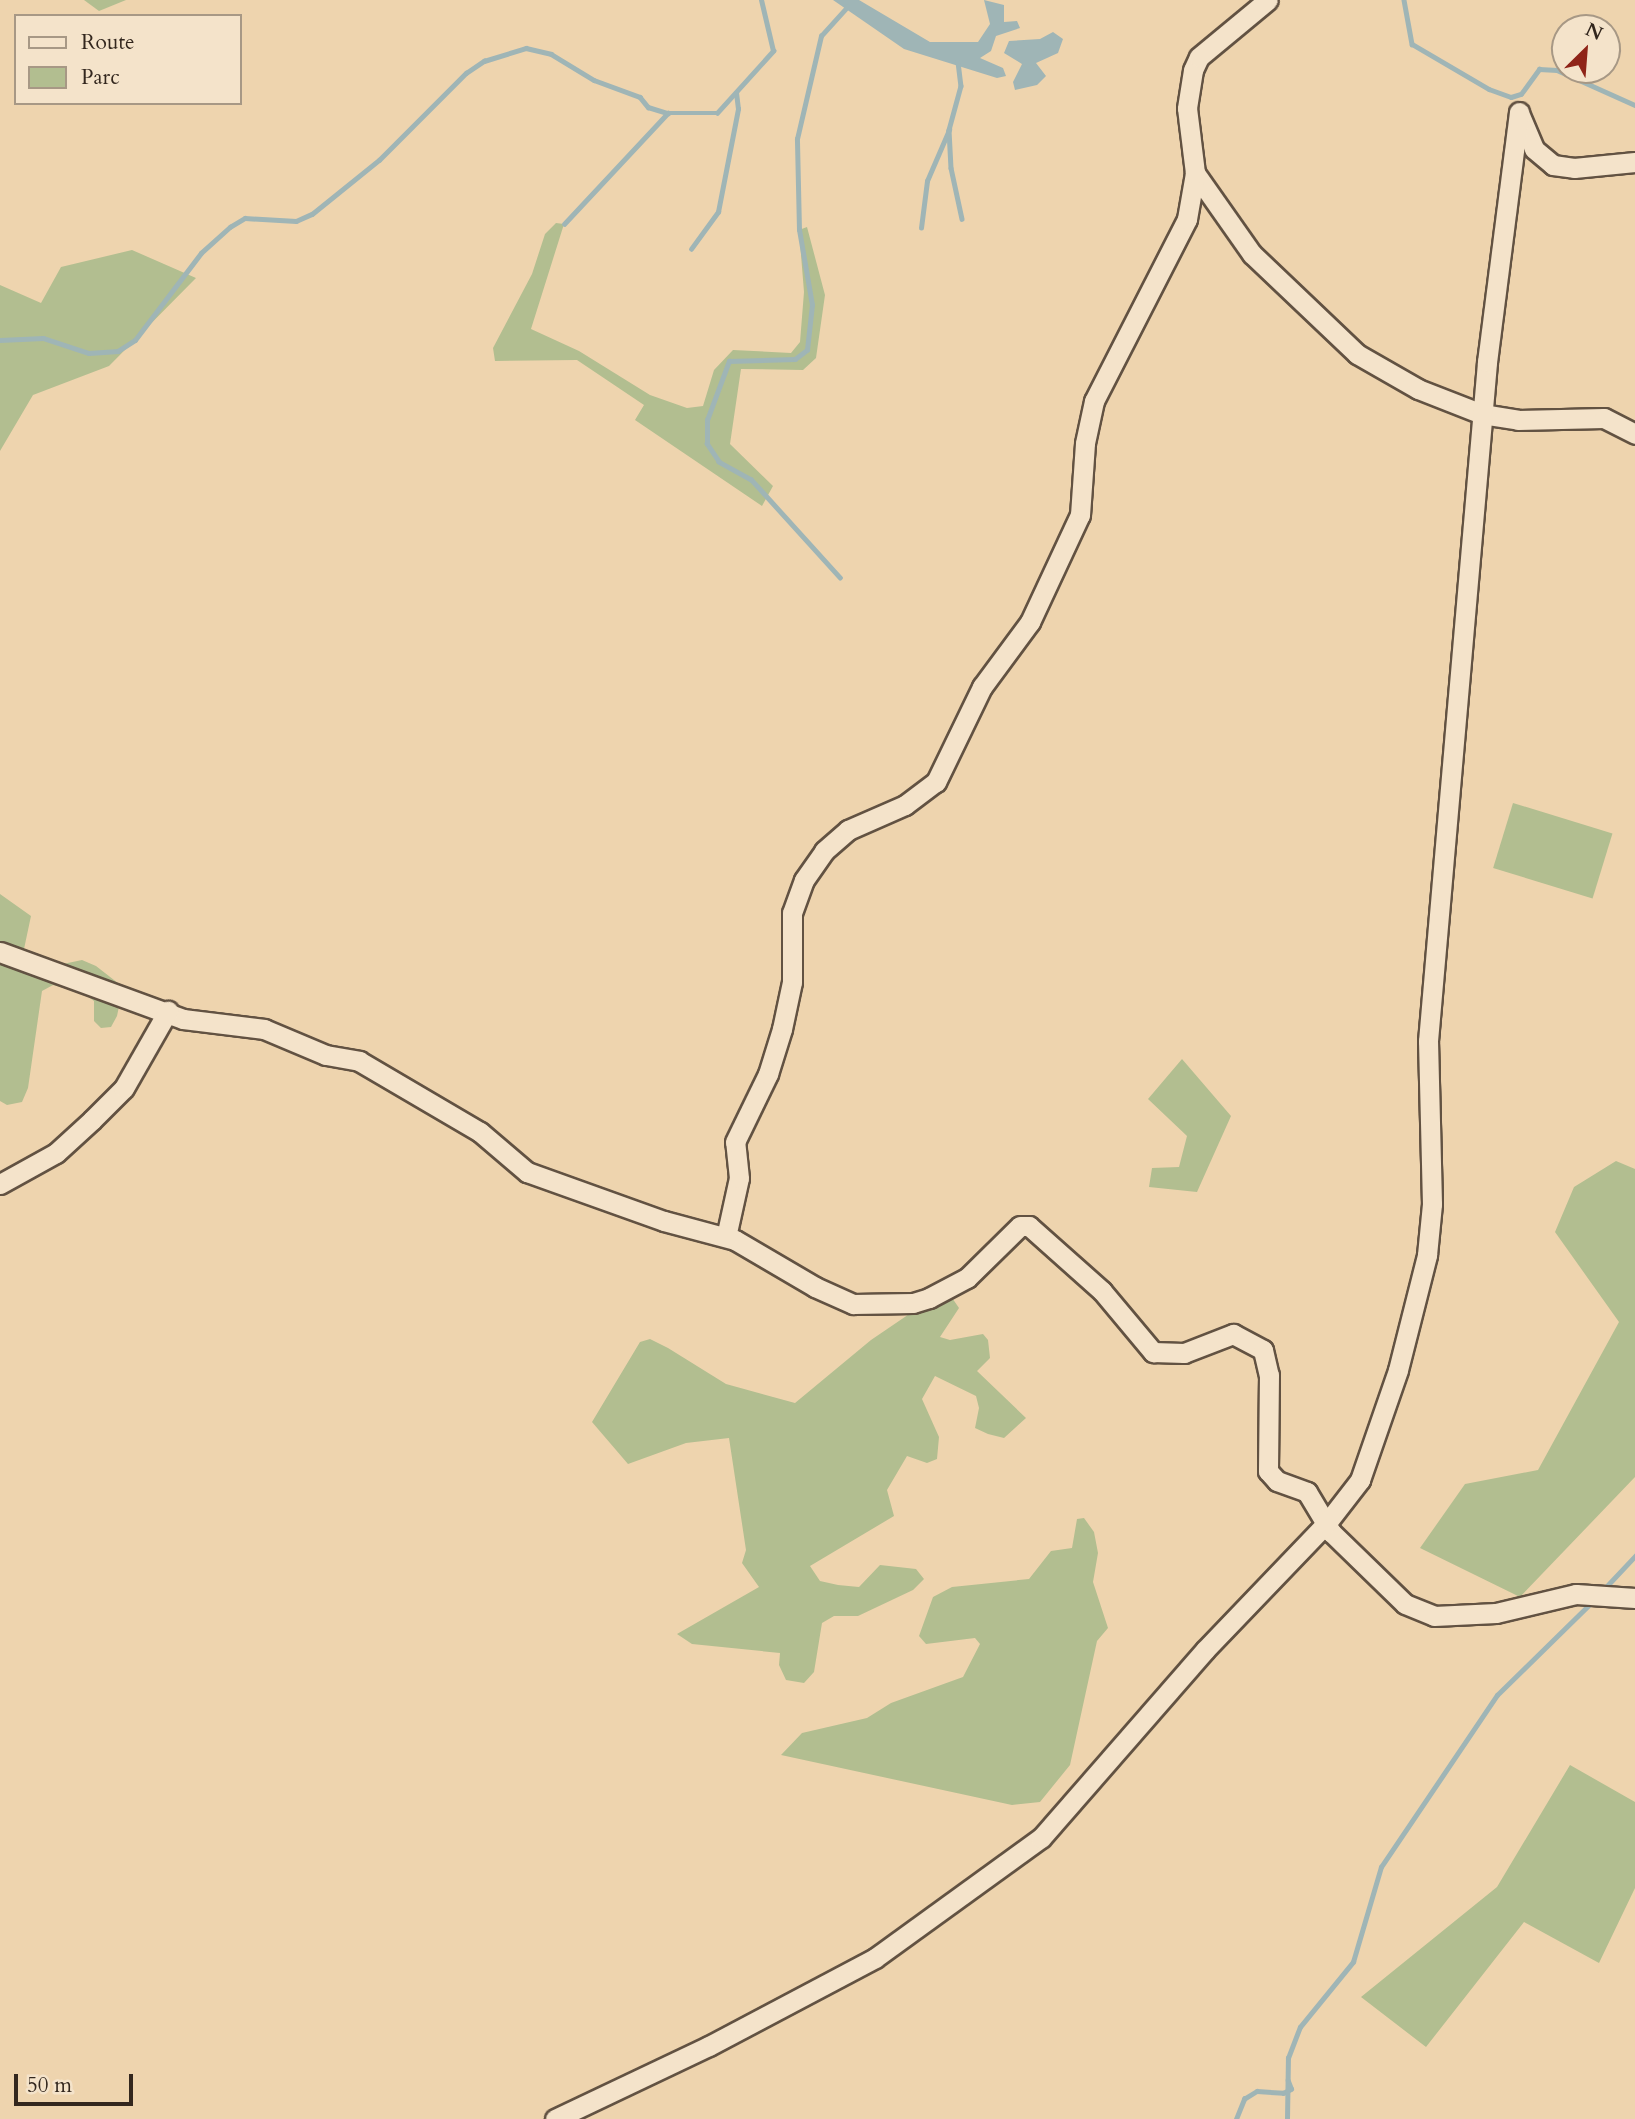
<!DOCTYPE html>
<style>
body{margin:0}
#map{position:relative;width:1635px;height:2119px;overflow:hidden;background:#eed4ae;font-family:Cardo,serif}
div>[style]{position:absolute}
.green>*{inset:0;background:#b2be90;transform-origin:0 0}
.water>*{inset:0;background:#9fb5b6}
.stream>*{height:4.5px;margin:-2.25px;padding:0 2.25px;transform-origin:2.25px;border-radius:2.25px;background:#9fb5b6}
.roads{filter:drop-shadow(2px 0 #625242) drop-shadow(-2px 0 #625242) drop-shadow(0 2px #625242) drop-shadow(0 -2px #625242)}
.minor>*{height:19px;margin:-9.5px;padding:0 9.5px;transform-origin:9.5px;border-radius:9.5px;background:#f4e3ca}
span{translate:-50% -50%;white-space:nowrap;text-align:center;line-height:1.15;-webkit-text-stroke:7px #f4e3ca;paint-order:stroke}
.legend{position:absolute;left:14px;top:14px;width:228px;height:91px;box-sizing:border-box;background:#f4e3ca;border:2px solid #a79885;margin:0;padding:9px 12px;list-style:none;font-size:21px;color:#33271e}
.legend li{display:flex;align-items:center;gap:14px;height:35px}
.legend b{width:35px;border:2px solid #a79885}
.north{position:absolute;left:1551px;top:14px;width:70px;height:70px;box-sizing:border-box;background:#f4e3ca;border:2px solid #a79885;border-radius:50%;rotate:25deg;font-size:19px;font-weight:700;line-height:28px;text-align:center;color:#33271e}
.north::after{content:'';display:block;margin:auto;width:24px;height:32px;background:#8f2418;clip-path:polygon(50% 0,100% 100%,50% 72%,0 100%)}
.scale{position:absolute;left:14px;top:2074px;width:119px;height:32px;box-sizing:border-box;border:4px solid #33271e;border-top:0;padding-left:9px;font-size:21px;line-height:24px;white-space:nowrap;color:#33271e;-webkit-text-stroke:5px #f4e3ca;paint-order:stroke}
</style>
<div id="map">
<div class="green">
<i style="clip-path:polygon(84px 0,126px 0,99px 11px)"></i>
<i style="clip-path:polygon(556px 223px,564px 224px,531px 329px,579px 351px,650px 395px,687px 408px,703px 406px,714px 370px,733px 350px,791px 353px,800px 342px,804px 292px,799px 230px,807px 227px,825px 295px,816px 358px,803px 370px,741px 369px,730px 444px,773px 486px,762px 506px,635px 420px,644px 405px,577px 360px,495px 361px,493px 348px,532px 274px,545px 234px)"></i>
<i style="clip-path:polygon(132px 250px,196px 278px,109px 366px,33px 395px,0 451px,0 285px,41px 303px,61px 267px)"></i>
<i style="left:1513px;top:803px;width:104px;height:68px;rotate:17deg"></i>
<i style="clip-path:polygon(0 894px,31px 916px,24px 949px,63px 964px,82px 960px,96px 966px,123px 987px,117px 1016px,111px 1027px,101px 1028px,94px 1021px,94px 1001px,83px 993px,53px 985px,42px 991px,28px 1088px,22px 1102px,7px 1105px,0 1101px)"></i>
<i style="clip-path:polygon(1182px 1059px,1231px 1116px,1197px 1192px,1149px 1187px,1152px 1168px,1179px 1167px,1187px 1136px,1148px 1099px)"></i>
<i style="clip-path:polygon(1616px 1161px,1635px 1169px,1635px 1477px,1520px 1597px,1420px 1548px,1465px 1484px,1538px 1470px,1619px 1322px,1555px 1232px,1574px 1187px)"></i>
<i style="clip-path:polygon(946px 1289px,959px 1308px,940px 1337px,950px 1340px,983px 1334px,988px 1340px,990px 1358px,977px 1371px,1026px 1418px,1004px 1438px,988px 1434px,975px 1428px,979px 1408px,976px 1396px,935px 1376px,922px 1399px,939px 1437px,937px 1459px,927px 1463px,907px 1456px,887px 1490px,894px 1516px,810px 1566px,820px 1581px,838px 1585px,859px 1587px,880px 1565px,916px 1569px,924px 1579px,913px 1590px,858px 1616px,834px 1616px,822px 1623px,814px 1672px,804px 1683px,786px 1680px,779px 1665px,780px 1653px,692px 1644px,677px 1634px,759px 1587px,742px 1563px,746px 1550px,729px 1438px,686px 1443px,628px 1464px,592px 1422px,640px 1342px,650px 1339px,668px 1348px,726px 1384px,795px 1403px,871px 1340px)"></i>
<i style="clip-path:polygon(1084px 1518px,1094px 1532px,1098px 1553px,1093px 1582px,1108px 1628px,1097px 1641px,1070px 1765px,1040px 1802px,1012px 1805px,781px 1755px,802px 1733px,867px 1718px,891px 1703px,963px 1677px,980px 1644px,975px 1638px,926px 1644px,919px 1636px,933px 1597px,952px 1587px,1029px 1579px,1051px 1551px,1072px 1548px,1077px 1519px)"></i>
<i style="clip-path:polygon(1570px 1765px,1635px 1802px,1635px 1888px,1599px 1963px,1524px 1922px,1426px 2047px,1361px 1997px,1497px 1887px)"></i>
</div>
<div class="water">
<i style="clip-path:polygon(833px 0,859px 0,930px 42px,978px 42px,990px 24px,984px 0,1004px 5px,1004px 22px,1017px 21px,1020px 28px,996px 36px,991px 51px,980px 58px,1003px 68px,1006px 76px,997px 78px,904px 49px)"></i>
<i style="clip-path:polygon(1053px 32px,1063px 39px,1058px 53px,1036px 63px,1046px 76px,1037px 85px,1015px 90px,1013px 82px,1022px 64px,1004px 53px,1009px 41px,1040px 39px)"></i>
</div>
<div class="stream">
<i style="left:1404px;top:0;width:45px;rotate:79.7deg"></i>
<i style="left:1412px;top:44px;width:89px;rotate:30.3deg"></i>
<i style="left:1489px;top:89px;width:23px;rotate:20deg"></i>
<i style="left:1511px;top:97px;width:10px;rotate:-17deg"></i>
<i style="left:1521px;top:94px;width:31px;rotate:-54deg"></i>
<i style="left:1539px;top:69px;width:18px;rotate:3deg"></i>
<i style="left:1557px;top:70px;width:85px;rotate:24.2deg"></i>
<i style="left:958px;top:62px;width:24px;rotate:83deg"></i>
<i style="left:961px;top:86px;width:46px;rotate:105.3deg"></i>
<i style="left:949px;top:130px;width:38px;rotate:87deg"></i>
<i style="left:951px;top:168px;width:52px;rotate:77.8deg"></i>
<i style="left:564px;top:224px;width:152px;rotate:-46.9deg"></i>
<i style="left:921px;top:228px;width:47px;rotate:-82.7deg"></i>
<i style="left:927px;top:181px;width:56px;rotate:-66.7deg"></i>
<i style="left:691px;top:249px;width:46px;rotate:-53.9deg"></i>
<i style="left:718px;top:212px;width:105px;rotate:-79deg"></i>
<i style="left:738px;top:109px;width:16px;rotate:-97deg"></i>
<i style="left:0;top:340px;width:43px;rotate:-2.7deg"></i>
<i style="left:43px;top:338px;width:48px;rotate:18.1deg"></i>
<i style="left:89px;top:353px;width:29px;rotate:-4deg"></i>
<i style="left:118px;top:351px;width:20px;rotate:-33deg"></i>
<i style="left:135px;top:340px;width:109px;rotate:-52.8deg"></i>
<i style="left:201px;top:253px;width:39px;rotate:-42deg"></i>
<i style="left:230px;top:227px;width:17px;rotate:-31deg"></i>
<i style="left:245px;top:218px;width:51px;rotate:3.4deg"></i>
<i style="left:296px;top:221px;width:17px;rotate:-24deg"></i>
<i style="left:312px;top:214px;width:86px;rotate:-38.9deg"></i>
<i style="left:379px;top:160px;width:123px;rotate:-45deg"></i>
<i style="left:466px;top:73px;width:22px;rotate:-34deg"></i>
<i style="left:484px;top:61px;width:44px;rotate:-17.2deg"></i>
<i style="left:526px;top:48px;width:26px;rotate:13deg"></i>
<i style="left:551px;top:54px;width:50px;rotate:31.2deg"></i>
<i style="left:594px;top:80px;width:49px;rotate:20.3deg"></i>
<i style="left:640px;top:97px;width:13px;rotate:51deg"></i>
<i style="left:648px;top:107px;width:21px;rotate:17deg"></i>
<i style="left:668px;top:113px;width:49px"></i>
<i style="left:717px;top:113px;width:84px;rotate:-47.9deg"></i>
<i style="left:773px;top:51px;width:52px;rotate:-103.2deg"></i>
<i style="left:840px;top:578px;width:132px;rotate:-132.2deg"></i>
<i style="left:751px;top:480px;width:37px;rotate:-151deg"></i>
<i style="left:719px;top:462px;width:22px;rotate:-124deg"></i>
<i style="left:707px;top:444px;width:24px;rotate:-90deg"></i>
<i style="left:707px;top:420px;width:63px;rotate:-69.6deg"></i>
<i style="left:729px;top:361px;width:66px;rotate:-1.7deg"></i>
<i style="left:795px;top:359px;width:15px;rotate:-37deg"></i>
<i style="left:807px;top:350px;width:45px;rotate:-83.7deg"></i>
<i style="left:812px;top:305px;width:76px;rotate:-99.8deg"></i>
<i style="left:799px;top:230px;width:91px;rotate:-91.3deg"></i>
<i style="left:797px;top:139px;width:106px;rotate:-76.9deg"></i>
<i style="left:821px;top:36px;width:39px;rotate:-48deg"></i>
<i style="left:1603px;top:1590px;width:47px;rotate:-46.7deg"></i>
<i style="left:1236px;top:2119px;width:22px;rotate:-68deg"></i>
<i style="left:1244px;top:2099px;width:15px;rotate:-32deg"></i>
<i style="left:1257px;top:2091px;width:26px;rotate:4deg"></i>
<i style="left:1283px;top:2093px;width:9px;rotate:-27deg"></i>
<i style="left:1291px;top:2089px;width:9px;rotate:-111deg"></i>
<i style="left:1287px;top:2119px;width:61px;rotate:-89.1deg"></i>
<i style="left:1288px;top:2058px;width:33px;rotate:-69deg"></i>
<i style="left:1300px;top:2027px;width:84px;rotate:-50.8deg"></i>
<i style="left:1353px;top:1962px;width:99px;rotate:-73.6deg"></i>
<i style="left:1381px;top:1867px;width:207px;rotate:-56deg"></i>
<i style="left:1497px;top:1695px;width:133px;rotate:-44.4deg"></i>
</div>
<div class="roads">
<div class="minor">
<i style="left:1519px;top:113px;width:39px;rotate:67deg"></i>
<i style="left:1534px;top:149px;width:25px;rotate:40deg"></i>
<i style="left:1553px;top:165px;width:21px;rotate:8deg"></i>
<i style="left:1574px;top:168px;width:61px;rotate:-5.6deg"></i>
<i style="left:1195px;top:173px;width:99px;rotate:54.9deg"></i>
<i style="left:1252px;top:254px;width:145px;rotate:43.6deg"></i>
<i style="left:1357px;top:354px;width:70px;rotate:29.8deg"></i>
<i style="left:1418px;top:389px;width:69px;rotate:21.3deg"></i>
<i style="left:1482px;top:414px;width:36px;rotate:9deg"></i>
<i style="left:1518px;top:420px;width:86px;rotate:-1.3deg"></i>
<i style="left:1604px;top:418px;width:35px;rotate:27deg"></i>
<i style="left:0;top:952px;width:195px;rotate:20.1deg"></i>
<i style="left:183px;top:1019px;width:82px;rotate:7deg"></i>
<i style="left:264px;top:1029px;width:67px;rotate:22.8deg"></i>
<i style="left:326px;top:1055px;width:34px;rotate:10deg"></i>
<i style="left:359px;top:1061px;width:140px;rotate:30.4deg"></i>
<i style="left:480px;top:1132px;width:62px;rotate:40.4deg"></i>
<i style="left:527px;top:1172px;width:145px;rotate:19.7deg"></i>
<i style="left:664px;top:1221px;width:73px;rotate:15deg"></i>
<i style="left:735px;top:1240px;width:93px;rotate:30.4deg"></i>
<i style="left:815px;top:1287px;width:42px;rotate:24.1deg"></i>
<i style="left:853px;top:1304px;width:60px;rotate:-1deg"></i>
<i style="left:913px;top:1303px;width:17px;rotate:-17deg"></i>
<i style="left:929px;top:1298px;width:43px;rotate:-27.8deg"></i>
<i style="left:967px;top:1278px;width:74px;rotate:-44.5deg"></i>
<i style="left:1020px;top:1226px;width:9px"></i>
<i style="left:1029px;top:1226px;width:98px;rotate:41.7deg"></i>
<i style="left:1102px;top:1291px;width:80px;rotate:50.1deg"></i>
<i style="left:1153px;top:1352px;width:31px;rotate:2deg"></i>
<i style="left:1184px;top:1353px;width:53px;rotate:-21.2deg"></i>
<i style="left:1233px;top:1334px;width:34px;rotate:28deg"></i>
<i style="left:1263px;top:1350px;width:26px;rotate:77deg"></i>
<i style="left:1269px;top:1375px;width:96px;rotate:90.6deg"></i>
<i style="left:1268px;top:1471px;width:13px;rotate:48deg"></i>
<i style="left:1277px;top:1481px;width:32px;rotate:20deg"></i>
<i style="left:1307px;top:1492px;width:47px;rotate:59deg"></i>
<i style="left:1331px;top:1532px;width:103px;rotate:44.2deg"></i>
<i style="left:1405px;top:1604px;width:31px;rotate:22deg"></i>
<i style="left:1434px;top:1616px;width:62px;rotate:-2.8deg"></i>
<i style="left:1496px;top:1613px;width:82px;rotate:-13.4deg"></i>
<i style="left:1576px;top:1594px;width:59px;rotate:3.9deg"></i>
<i style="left:0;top:1184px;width:64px;rotate:-29deg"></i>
<i style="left:56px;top:1153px;width:49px;rotate:-42.5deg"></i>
<i style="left:92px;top:1120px;width:45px;rotate:-45deg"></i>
<i style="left:124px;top:1088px;width:89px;rotate:-60.3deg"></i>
<i style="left:726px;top:1237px;width:60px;rotate:-77.6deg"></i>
<i style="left:739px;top:1178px;width:36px;rotate:-96deg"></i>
<i style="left:735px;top:1142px;width:76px;rotate:-64.1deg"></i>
<i style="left:768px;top:1074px;width:47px;rotate:-72.7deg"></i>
<i style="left:782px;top:1029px;width:48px;rotate:-78deg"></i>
<i style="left:792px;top:982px;width:69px;rotate:-90deg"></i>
<i style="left:792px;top:913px;width:35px;rotate:-70deg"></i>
<i style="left:804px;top:880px;width:35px;rotate:-55deg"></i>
<i style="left:824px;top:851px;width:32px;rotate:-41deg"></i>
<i style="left:848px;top:830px;width:62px;rotate:-23.7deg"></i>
<i style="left:905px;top:805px;width:39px;rotate:-37deg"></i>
<i style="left:936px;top:782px;width:106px;rotate:-64.2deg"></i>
<i style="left:982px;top:687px;width:81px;rotate:-53.6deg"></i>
<i style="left:1030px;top:622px;width:118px;rotate:-65deg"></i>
<i style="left:1080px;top:515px;width:72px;rotate:-86deg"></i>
<i style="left:1085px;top:443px;width:43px;rotate:-77.9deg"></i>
<i style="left:1094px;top:401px;width:204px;rotate:-62.9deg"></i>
<i style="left:1187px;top:219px;width:47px;rotate:-80.1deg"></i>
<i style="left:1195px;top:173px;width:65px;rotate:-97deg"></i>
<i style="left:1187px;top:108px;width:38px;rotate:-81deg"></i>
<i style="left:1193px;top:70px;width:14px;rotate:-65deg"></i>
<i style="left:1199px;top:57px;width:89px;rotate:-39.6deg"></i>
<i style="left:555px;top:2119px;width:170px;rotate:-25.4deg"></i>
<i style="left:709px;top:2046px;width:188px;rotate:-27.9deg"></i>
<i style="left:875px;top:1958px;width:205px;rotate:-35.9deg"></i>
<i style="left:1041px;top:1838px;width:249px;rotate:-48.9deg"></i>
<i style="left:1205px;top:1650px;width:175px;rotate:-46.2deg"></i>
<i style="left:1326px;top:1524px;width:56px;rotate:-52.3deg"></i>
<i style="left:1360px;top:1480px;width:116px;rotate:-70.9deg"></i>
<i style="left:1398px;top:1370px;width:119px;rotate:-75.8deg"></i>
<i style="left:1427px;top:1255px;width:51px;rotate:-84.4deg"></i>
<i style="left:1432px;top:1204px;width:163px;rotate:-91.4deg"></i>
<i style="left:1428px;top:1041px;width:682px;rotate:-85.03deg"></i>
<i style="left:1487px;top:362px;width:252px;rotate:-82.7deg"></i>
</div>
</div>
<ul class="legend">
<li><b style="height:9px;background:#f4e3ca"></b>Route</li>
<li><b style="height:19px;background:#b2be90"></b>Parc</li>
</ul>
<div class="north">N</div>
<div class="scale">50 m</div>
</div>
